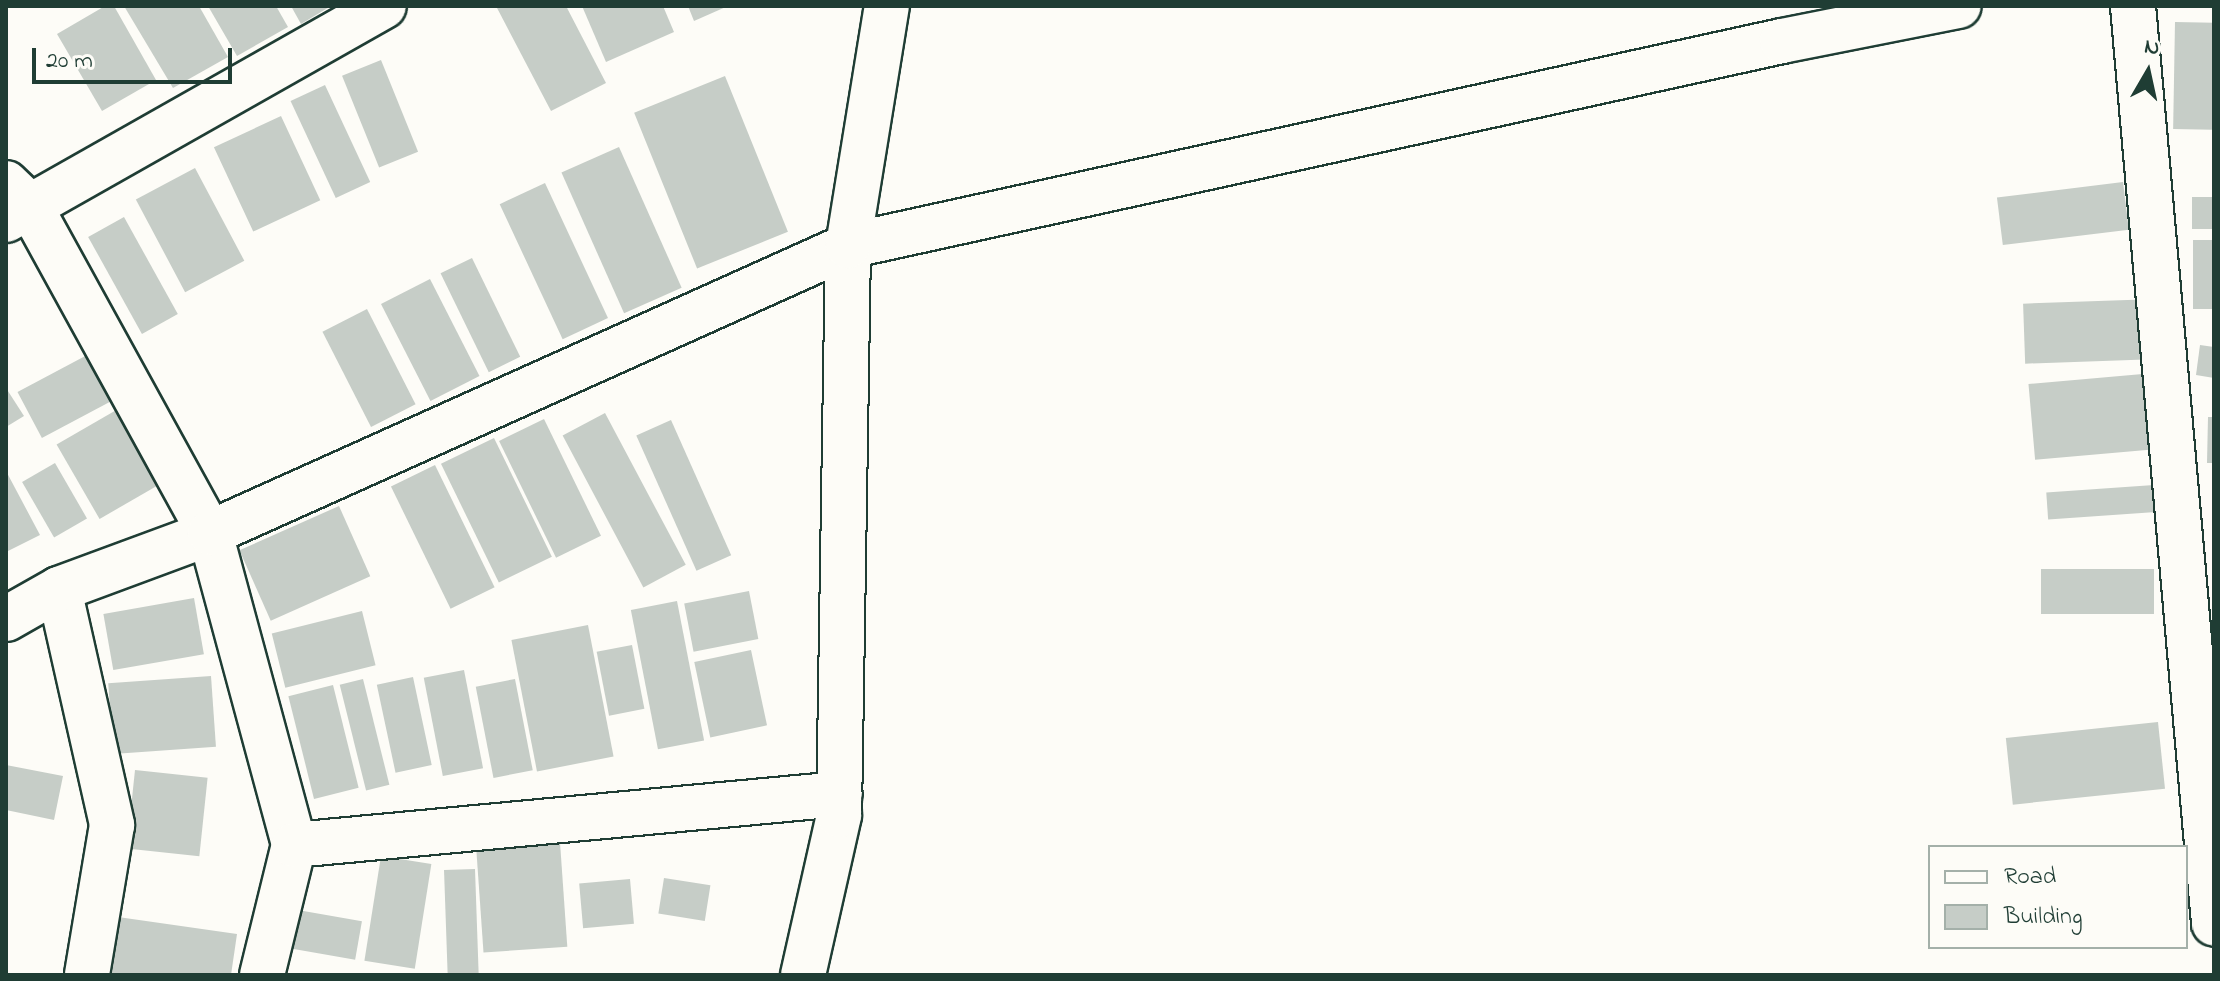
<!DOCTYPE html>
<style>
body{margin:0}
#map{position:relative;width:2220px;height:981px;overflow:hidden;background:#fdfcf7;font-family:"Indie Flower",sans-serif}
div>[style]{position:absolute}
.building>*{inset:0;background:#c6cdc7;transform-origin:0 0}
.roads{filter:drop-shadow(2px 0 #1f3d34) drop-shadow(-2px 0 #1f3d34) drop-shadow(0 2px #1f3d34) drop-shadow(0 -2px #1f3d34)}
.minor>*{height:44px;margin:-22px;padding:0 22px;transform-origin:22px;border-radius:22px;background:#fdfcf7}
span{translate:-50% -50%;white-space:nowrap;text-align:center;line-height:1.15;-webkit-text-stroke:6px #fdfcf7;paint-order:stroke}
.frame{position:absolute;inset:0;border:8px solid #1f3d34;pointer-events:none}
.legend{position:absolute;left:1928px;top:845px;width:260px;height:104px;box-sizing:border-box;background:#fdfcf7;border:2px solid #a4b0a9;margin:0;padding:10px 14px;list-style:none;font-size:24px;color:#1f3d34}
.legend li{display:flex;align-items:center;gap:16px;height:40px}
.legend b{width:40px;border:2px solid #a4b0a9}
.north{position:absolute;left:2108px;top:32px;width:80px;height:80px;-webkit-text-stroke:6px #fdfcf7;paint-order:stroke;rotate:9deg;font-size:22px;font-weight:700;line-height:32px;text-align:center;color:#1f3d34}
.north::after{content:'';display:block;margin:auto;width:28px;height:36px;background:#1f3d34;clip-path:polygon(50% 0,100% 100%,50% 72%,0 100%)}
.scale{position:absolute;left:32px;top:48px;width:200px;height:36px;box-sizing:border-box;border:4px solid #1f3d34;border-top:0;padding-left:10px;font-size:24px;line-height:28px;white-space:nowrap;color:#1f3d34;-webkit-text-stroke:6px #fdfcf7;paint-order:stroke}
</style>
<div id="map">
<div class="building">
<i style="clip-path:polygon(105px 6px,114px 6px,156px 80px,102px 111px,57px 34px)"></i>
<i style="clip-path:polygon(124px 6px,199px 6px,228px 57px,173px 88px)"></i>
<i style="clip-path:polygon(208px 6px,276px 6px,288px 27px,237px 56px)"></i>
<i style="clip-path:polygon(291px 6px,331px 6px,301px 24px)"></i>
<i style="clip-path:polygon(496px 6px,566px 6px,606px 83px,551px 111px)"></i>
<i style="clip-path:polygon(582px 6px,663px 6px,674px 32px,606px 62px)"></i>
<i style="clip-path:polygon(688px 6px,728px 6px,694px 21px)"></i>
<i style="left:2175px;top:22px;width:39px;height:107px;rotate:1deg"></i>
<i style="left:381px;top:60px;width:99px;height:42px;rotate:68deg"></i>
<i style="left:725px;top:76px;width:168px;height:98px;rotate:68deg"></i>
<i style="left:325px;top:85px;width:107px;height:38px;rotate:65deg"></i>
<i style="left:281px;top:116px;width:93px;height:74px;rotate:65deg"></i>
<i style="left:619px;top:147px;width:154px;height:63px;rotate:66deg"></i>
<i style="left:195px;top:168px;width:105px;height:67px;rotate:62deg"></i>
<i style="left:2123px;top:182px;width:48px;height:127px;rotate:83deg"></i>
<i style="left:545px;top:183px;width:149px;height:50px;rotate:65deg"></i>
<i style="left:2192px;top:197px;width:22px;height:32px"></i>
<i style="left:124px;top:217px;width:111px;height:41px;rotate:61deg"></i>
<i style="left:2193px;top:240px;width:21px;height:69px"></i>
<i style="left:472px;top:258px;width:110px;height:35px;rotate:64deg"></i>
<i style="left:430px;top:279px;width:109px;height:55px;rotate:63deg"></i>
<i style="left:2157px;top:299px;width:60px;height:134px;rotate:88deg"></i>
<i style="left:367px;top:309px;width:107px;height:50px;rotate:63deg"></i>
<i style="clip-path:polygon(2200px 345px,2214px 347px,2214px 378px,2196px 375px)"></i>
<i style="left:89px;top:354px;width:52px;height:81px;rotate:62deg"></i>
<i style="left:2154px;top:373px;width:76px;height:126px;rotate:85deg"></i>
<i style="clip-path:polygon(6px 388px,24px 416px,6px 427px)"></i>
<i style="left:125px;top:405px;width:86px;height:79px;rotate:60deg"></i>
<i style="left:605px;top:413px;width:172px;height:48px;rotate:62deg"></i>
<i style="clip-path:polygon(2208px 417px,2214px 417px,2214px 463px,2207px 463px)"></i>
<i style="left:544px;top:419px;width:130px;height:50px;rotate:64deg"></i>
<i style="left:671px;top:420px;width:148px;height:38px;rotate:66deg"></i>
<i style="left:494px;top:438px;width:132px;height:59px;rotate:64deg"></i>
<i style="left:55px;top:463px;width:64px;height:38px;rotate:60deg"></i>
<i style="left:435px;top:465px;width:136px;height:49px;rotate:64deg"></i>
<i style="clip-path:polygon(6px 471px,40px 535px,6px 552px)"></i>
<i style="left:2154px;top:485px;width:27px;height:108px;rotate:86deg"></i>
<i style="left:339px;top:506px;width:77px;height:109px;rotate:66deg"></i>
<i style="left:2154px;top:569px;width:45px;height:113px;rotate:90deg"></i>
<i style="left:749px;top:591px;width:49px;height:66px;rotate:79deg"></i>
<i style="left:194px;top:598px;width:57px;height:92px;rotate:80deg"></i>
<i style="left:677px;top:601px;width:142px;height:47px;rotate:79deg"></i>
<i style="left:362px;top:611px;width:56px;height:93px;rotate:76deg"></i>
<i style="left:588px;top:625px;width:134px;height:78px;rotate:79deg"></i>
<i style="left:632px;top:645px;width:65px;height:36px;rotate:79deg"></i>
<i style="left:751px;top:650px;width:77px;height:58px;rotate:78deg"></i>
<i style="left:464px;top:670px;width:100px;height:41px;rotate:79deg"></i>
<i style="left:211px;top:676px;width:71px;height:103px;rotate:86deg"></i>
<i style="left:413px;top:677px;width:90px;height:37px;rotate:78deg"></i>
<i style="left:363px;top:679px;width:109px;height:24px;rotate:76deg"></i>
<i style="left:515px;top:679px;width:93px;height:40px;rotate:79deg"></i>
<i style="left:333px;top:685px;width:106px;height:46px;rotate:76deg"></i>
<i style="left:2158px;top:722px;width:67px;height:153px;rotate:84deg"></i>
<i style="clip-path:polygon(6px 765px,63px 776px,54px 820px,6px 810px)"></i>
<i style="left:135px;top:770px;width:73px;height:79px;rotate:6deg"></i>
<i style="left:559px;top:828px;width:119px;height:84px;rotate:86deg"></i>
<i style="left:381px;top:856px;width:51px;height:106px;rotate:9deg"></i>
<i style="left:475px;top:869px;width:106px;height:31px;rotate:88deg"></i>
<i style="left:664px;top:878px;width:47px;height:36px;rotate:9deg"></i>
<i style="left:630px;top:879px;width:45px;height:51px;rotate:85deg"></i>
<i style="left:292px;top:909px;width:71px;height:39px;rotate:10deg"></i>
<i style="clip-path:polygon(104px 915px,237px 934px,231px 975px,96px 975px)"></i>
</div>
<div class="roads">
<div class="minor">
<i style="left:2133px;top:6px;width:921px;rotate:84.95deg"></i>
<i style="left:6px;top:183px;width:33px;rotate:44deg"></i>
<i style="left:30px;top:206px;width:373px;rotate:61.2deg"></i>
<i style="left:210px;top:533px;width:323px;rotate:74.9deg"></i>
<i style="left:6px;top:220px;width:434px;rotate:-29.5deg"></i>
<i style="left:59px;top:589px;width:242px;rotate:77.3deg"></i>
<i style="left:112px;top:825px;width:152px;rotate:99.5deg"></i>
<i style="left:6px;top:619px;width:61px;rotate:-29.5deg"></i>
<i style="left:59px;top:589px;width:161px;rotate:-20.3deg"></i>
<i style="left:210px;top:533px;width:700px;rotate:-24.22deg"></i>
<i style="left:848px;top:246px;width:956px;rotate:-12.38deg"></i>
<i style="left:1782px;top:41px;width:180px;rotate:-11.2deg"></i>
<i style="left:262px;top:975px;width:134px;rotate:-76.2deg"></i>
<i style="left:294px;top:845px;width:548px;rotate:-5.34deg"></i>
<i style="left:803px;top:975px;width:164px;rotate:-77.3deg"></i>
<i style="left:839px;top:815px;width:569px;rotate:-89.09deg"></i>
<i style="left:848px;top:246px;width:243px;rotate:-80.8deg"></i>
</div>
</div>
<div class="frame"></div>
<ul class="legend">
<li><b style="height:10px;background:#fdfcf7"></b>Road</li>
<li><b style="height:22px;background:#c6cdc7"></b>Building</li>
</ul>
<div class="north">N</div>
<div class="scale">20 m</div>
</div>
